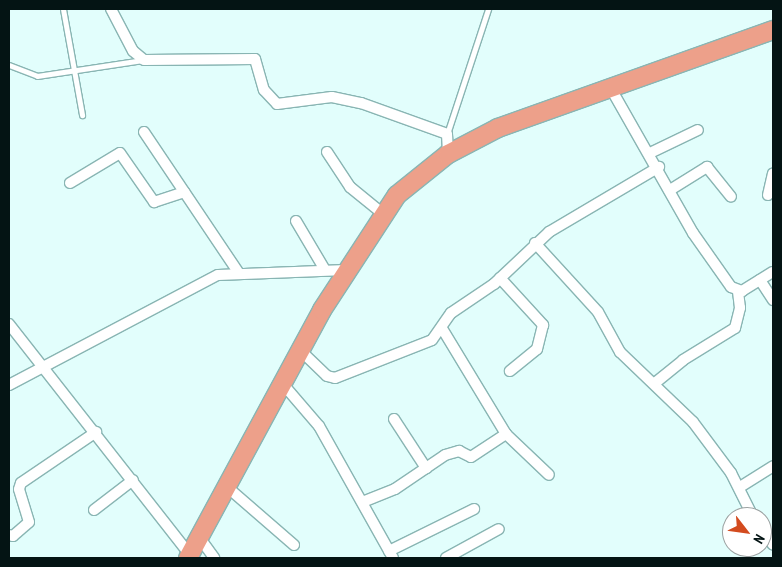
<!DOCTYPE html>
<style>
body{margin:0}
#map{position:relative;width:782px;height:567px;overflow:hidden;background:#e2fefc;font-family:"PT Sans Narrow",sans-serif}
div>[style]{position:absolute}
.roads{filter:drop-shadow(1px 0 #89b5b3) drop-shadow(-1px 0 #89b5b3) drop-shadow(0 1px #89b5b3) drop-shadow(0 -1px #89b5b3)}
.lane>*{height:5px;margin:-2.5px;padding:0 2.5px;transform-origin:2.5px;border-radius:2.5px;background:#fff}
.street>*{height:10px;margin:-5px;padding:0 5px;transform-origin:5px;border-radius:5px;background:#fff}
.highway>*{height:18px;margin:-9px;padding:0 9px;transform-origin:9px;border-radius:9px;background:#eda08a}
span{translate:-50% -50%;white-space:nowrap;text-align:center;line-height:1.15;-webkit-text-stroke:5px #fff;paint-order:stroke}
.frame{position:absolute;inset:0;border:10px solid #041414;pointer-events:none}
.north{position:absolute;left:722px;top:507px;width:50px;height:50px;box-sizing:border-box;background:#fff;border:1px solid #9ba1a1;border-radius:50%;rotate:120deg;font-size:14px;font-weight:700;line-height:20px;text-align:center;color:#041414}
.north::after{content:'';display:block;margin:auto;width:18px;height:22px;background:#d34b1f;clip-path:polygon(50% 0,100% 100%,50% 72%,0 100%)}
</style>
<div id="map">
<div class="roads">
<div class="lane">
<i style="left:63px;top:9px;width:108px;rotate:79.8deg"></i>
<i style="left:9px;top:65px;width:30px;rotate:21deg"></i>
<i style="left:37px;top:76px;width:107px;rotate:-8.6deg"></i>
<i style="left:447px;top:134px;width:132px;rotate:-71.8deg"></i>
</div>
<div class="street">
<i style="left:111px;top:9px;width:47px;rotate:62.4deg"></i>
<i style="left:133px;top:51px;width:14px;rotate:39deg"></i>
<i style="left:144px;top:60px;width:111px;rotate:-0.5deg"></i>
<i style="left:255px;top:59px;width:32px;rotate:74deg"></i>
<i style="left:264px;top:90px;width:19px;rotate:47deg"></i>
<i style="left:277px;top:104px;width:55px;rotate:-7.3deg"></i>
<i style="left:332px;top:97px;width:30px;rotate:12deg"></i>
<i style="left:361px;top:103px;width:91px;rotate:19.8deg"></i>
<i style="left:447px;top:134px;width:20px;rotate:87deg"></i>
<i style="left:610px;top:87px;width:168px;rotate:60.4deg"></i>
<i style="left:693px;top:233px;width:66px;rotate:54.9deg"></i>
<i style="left:731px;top:287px;width:12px;rotate:20deg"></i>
<i style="left:742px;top:291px;width:36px;rotate:-32deg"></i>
<i style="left:144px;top:132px;width:169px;rotate:56.1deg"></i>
<i style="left:327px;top:152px;width:42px;rotate:56.7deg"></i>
<i style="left:350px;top:187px;width:41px;rotate:39.1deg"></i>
<i style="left:650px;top:153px;width:53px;rotate:-25.6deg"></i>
<i style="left:70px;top:183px;width:58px;rotate:-31deg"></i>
<i style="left:120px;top:153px;width:60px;rotate:55.2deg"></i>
<i style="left:154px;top:202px;width:32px;rotate:-18deg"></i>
<i style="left:670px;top:190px;width:44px;rotate:-31.9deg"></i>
<i style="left:707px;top:167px;width:38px;rotate:51deg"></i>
<i style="left:768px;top:195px;width:22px;rotate:-77deg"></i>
<i style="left:296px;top:221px;width:57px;rotate:59.4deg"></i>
<i style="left:535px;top:243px;width:93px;rotate:47.6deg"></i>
<i style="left:598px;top:312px;width:46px;rotate:61.2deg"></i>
<i style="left:620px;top:352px;width:101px;rotate:43.8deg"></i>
<i style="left:693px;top:422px;width:64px;rotate:53.3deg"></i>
<i style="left:731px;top:473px;width:49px;rotate:63.4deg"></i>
<i style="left:500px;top:278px;width:64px;rotate:47.5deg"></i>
<i style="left:543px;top:325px;width:25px;rotate:104deg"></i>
<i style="left:537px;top:349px;width:35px;rotate:141deg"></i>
<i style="left:760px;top:280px;width:24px;rotate:57deg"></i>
<i style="left:9px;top:324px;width:293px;rotate:51.9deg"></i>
<i style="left:443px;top:330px;width:122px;rotate:58.8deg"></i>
<i style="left:506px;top:434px;width:59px;rotate:43.6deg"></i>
<i style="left:300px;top:350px;width:37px;rotate:44deg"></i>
<i style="left:327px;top:376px;width:8px;rotate:14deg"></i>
<i style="left:335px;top:378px;width:104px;rotate:-21.4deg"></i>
<i style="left:432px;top:340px;width:33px;rotate:-55deg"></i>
<i style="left:451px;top:313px;width:52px;rotate:-34deg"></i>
<i style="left:494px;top:284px;width:76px;rotate:-43.4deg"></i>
<i style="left:549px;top:232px;width:128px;rotate:-30.6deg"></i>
<i style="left:282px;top:383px;width:57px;rotate:49.3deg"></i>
<i style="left:319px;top:426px;width:151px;rotate:60.7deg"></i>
<i style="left:655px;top:383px;width:36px;rotate:-39deg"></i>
<i style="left:683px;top:360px;width:61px;rotate:-31.6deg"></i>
<i style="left:735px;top:328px;width:21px;rotate:-76deg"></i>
<i style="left:740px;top:308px;width:16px;rotate:-97deg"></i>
<i style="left:9px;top:385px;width:236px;rotate:-27.8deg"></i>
<i style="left:218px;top:275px;width:128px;rotate:-2.2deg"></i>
<i style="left:394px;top:419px;width:59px;rotate:56.9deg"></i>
<i style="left:226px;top:486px;width:90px;rotate:40.9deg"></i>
<i style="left:740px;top:487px;width:39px;rotate:-32deg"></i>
<i style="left:365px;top:501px;width:32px;rotate:-22deg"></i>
<i style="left:395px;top:489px;width:60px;rotate:-34.2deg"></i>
<i style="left:445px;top:455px;width:15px;rotate:-16deg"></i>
<i style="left:459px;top:451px;width:13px;rotate:27deg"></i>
<i style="left:471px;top:457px;width:42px;rotate:-33.3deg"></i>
<i style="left:94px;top:510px;width:49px;rotate:-37.6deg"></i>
<i style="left:762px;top:529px;width:19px;rotate:55deg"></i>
<i style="left:9px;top:535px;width:4px;rotate:14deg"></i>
<i style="left:13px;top:536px;width:21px;rotate:-41deg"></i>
<i style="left:29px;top:522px;width:34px;rotate:-107deg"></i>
<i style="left:19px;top:489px;width:6px;rotate:-72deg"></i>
<i style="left:21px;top:483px;width:91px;rotate:-34.2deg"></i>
<i style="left:199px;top:537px;width:26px;rotate:54deg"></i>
<i style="left:389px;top:551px;width:95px;rotate:-26.3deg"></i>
<i style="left:446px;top:558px;width:60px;rotate:-28.7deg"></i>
</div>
<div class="highway">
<i style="left:188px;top:558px;width:282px;rotate:-61.6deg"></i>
<i style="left:322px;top:310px;width:137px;rotate:-56.9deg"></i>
<i style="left:397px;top:195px;width:65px;rotate:-38.8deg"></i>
<i style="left:448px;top:154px;width:56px;rotate:-27.5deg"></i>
<i style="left:498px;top:128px;width:292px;rotate:-19.6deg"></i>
</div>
</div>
<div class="frame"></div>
<div class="north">N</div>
</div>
